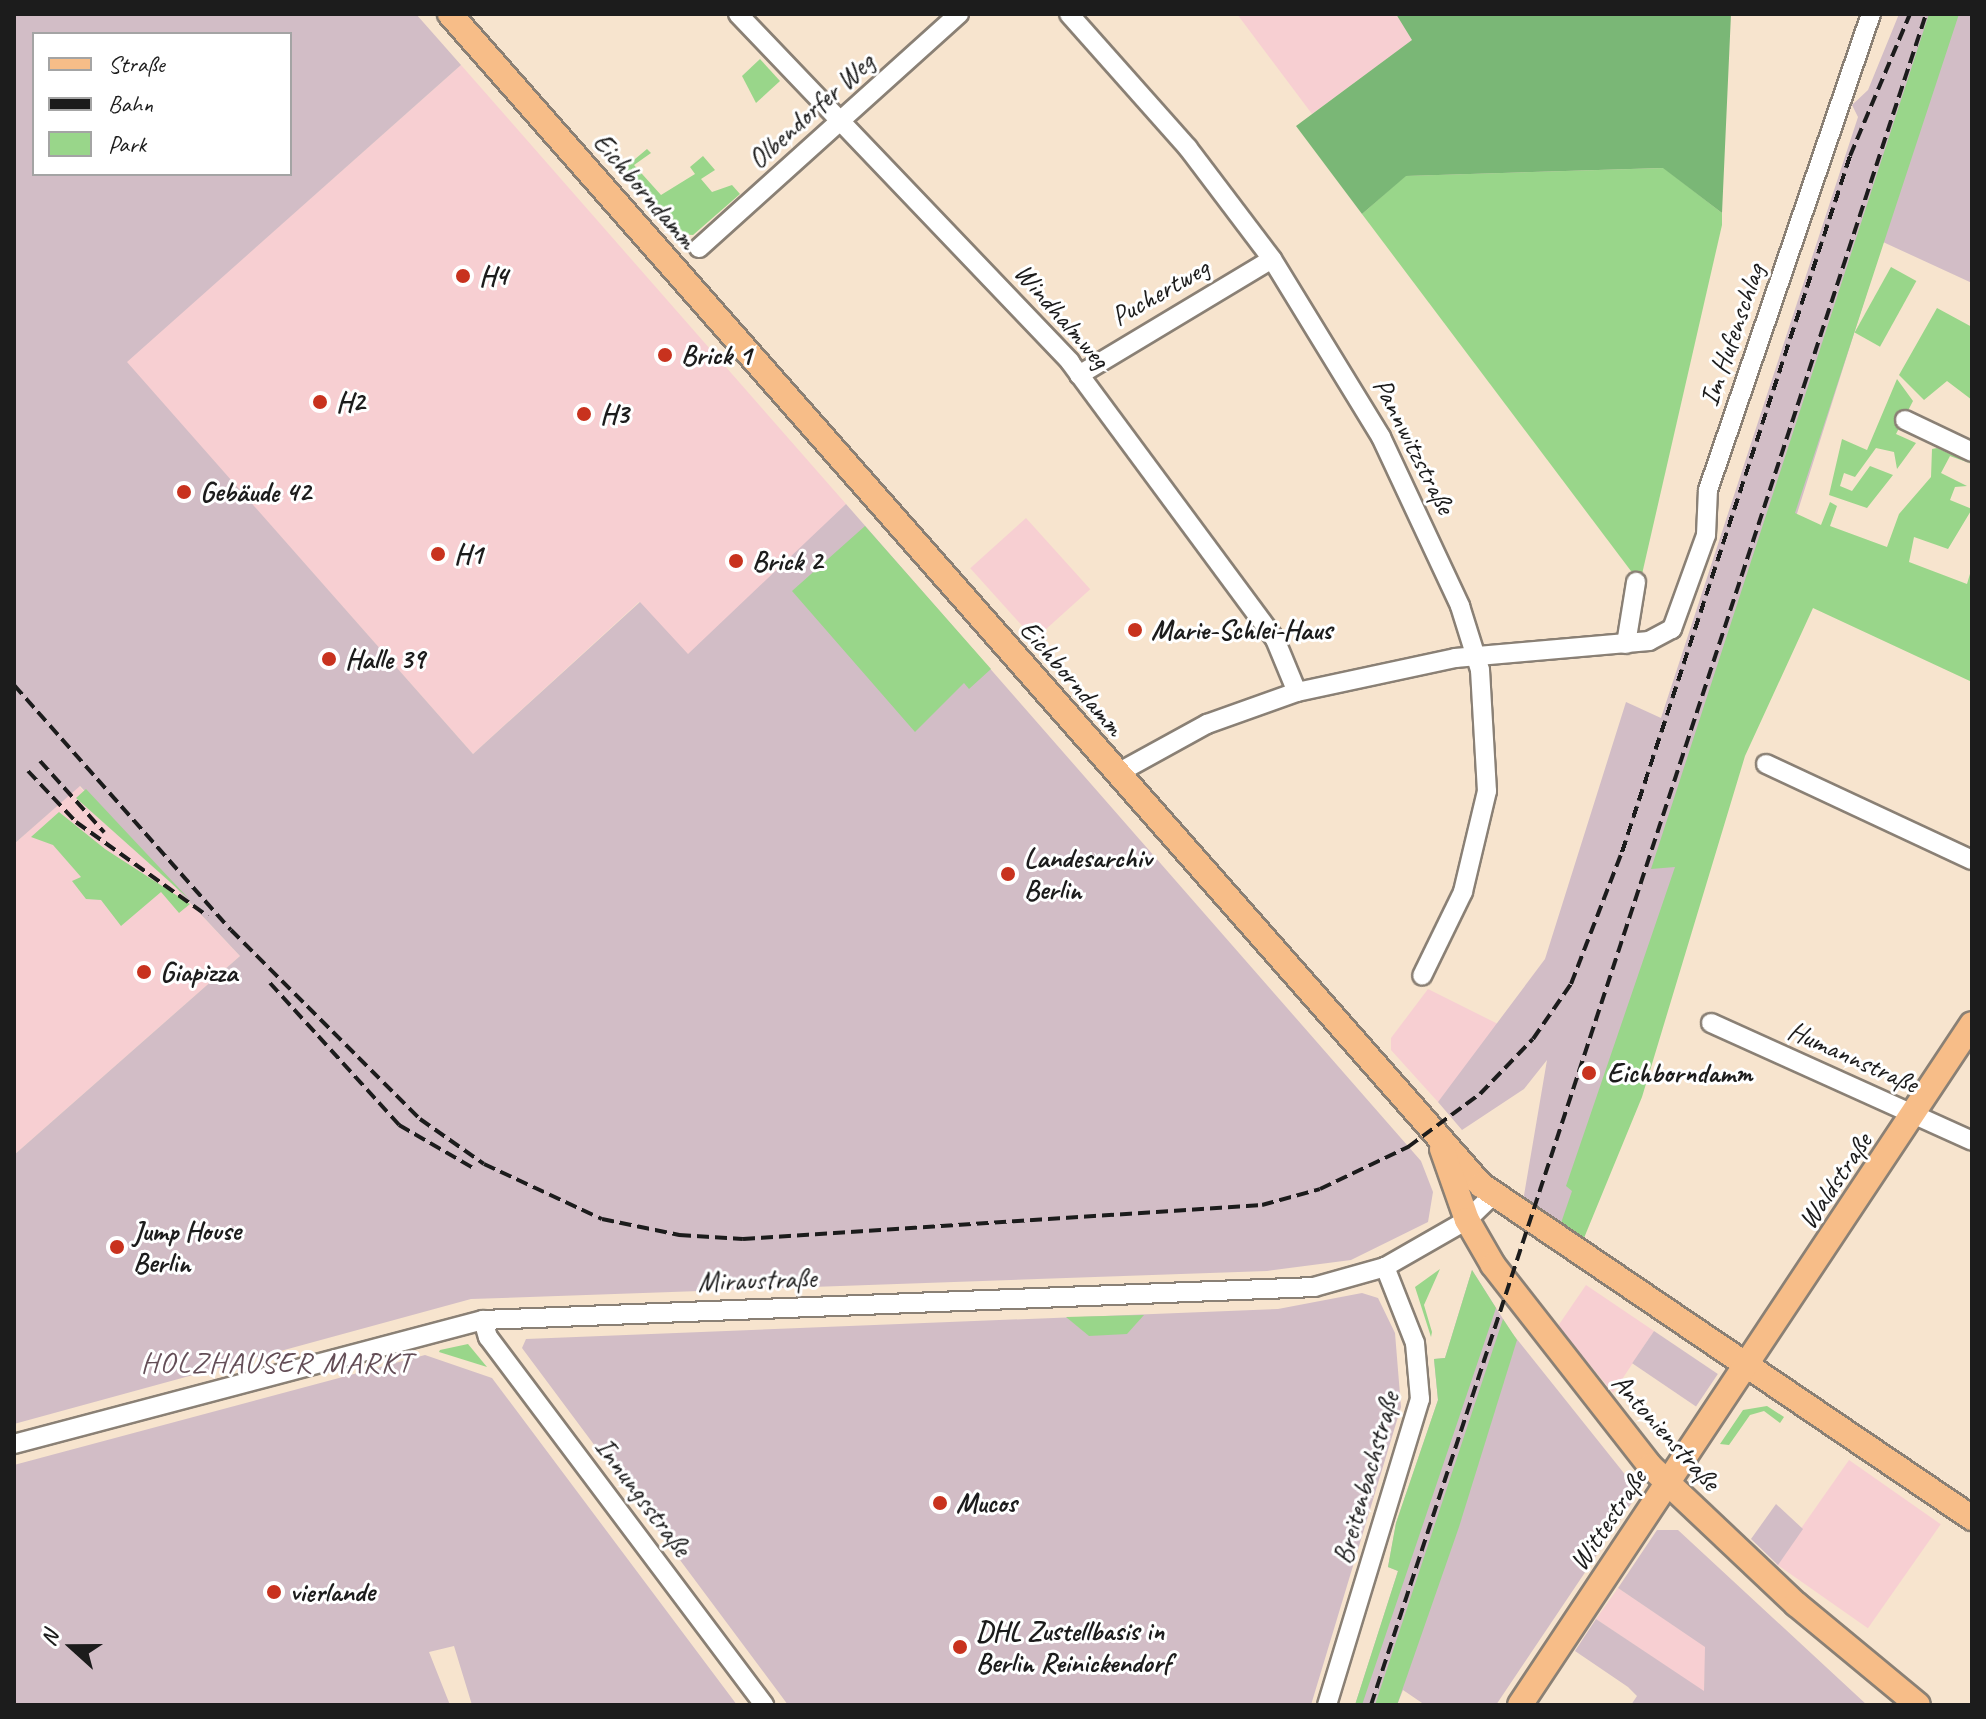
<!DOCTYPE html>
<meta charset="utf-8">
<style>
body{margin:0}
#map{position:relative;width:1986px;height:1719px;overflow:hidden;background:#f7e4ce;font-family:Caveat,sans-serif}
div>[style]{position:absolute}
.built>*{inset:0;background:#f7cfd2;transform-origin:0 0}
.industrial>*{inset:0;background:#d2bdc6;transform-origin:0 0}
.green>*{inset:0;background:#99d68a;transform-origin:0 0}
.forest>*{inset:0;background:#7ab776}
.roads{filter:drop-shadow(2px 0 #8a8075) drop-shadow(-2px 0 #8a8075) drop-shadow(0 2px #8a8075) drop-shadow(0 -2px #8a8075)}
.minor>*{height:18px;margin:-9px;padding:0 9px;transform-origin:9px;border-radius:9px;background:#fff}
.major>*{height:24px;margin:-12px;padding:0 12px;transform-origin:12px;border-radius:12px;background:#f7bd88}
.rail>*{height:4px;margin-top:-2px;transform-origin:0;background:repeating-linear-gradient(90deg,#1c1c1c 0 12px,transparent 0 18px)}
.dots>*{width:22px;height:22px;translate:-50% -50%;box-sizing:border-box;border:4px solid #fff;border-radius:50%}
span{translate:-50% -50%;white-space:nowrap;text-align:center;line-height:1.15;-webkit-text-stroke:6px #fff;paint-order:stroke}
.street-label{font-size:28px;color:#1c1c1c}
.poi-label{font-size:28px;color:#1c1c1c;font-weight:700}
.left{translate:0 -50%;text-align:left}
.neighbourhood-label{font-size:30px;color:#644e57;letter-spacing:2px}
.frame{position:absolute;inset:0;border:16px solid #1c1c1c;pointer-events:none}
.legend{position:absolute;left:32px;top:32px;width:260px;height:144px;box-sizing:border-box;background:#fff;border:2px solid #a4a4a4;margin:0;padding:10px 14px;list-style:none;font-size:24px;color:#1c1c1c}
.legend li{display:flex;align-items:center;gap:16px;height:40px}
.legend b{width:40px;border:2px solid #a4a4a4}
.north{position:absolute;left:32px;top:1607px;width:80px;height:80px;-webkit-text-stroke:6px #fff;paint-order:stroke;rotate:291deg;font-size:22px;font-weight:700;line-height:32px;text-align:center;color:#1c1c1c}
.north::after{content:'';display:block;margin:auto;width:28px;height:36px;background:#1c1c1c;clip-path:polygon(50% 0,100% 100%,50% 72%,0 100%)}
</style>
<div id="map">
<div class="built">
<i style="clip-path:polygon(1237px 14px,1396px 14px,1413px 40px,1312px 114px)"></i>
<i style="clip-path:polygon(461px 65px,846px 504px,686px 659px,639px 602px,473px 754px,126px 362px)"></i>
<i style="left:1026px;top:518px;width:96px;height:75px;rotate:48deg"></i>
<i style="clip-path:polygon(79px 786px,240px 956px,14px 1155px,14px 844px)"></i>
<i style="clip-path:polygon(1428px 989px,1500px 1025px,1438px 1102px,1391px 1050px,1391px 1038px)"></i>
<i style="clip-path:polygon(1586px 1285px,1654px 1331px,1613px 1393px,1558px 1326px)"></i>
<i style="left:1849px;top:1460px;width:112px;height:127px;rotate:35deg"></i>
<i style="clip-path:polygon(1618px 1588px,1706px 1647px,1704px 1692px,1596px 1619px)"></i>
</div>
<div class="industrial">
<i style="clip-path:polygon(evenodd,14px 14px,416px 14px,461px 65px,127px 362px,473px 754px,640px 602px,688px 654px,846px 504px,1421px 1161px,1433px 1192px,1428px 1222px,1351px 1260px,1267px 1271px,471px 1299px,14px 1424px,14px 1155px,240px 956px,80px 786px,14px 844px,14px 14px,34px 34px,290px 34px,290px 174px,34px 174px,34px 34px)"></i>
<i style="clip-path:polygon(1899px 14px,1972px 14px,1972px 283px,1883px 242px,1571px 1227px,1523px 1201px,1547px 1060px,1524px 1089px,1462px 1130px,1438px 1102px,1545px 959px,1626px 702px,1661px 718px,1858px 117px,1852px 105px,1868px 90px)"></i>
<i style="clip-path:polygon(1472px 1270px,1512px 1333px,1639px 1492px,1496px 1705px,1425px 1705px,1403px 1690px,1397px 1705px,1355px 1705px,1398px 1571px,1388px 1567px,1396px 1523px,1438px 1400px,1434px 1359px,1445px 1358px)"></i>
<i style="clip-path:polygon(1362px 1293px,1378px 1298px,1395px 1333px,1401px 1407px,1311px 1705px,788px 1705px,522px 1348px,526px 1339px,1278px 1309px)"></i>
<i style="left:1654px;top:1331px;width:77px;height:39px;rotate:34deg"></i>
<i style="clip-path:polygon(425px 1355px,492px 1378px,737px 1705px,472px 1705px,454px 1646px,429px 1652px,450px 1705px,14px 1705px,14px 1465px)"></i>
<i style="clip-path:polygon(1776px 1504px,1803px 1529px,1778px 1565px,1751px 1539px)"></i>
<i style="clip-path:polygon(1657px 1530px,1678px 1530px,1867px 1705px,1631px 1705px,1637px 1696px,1628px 1687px,1575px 1651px,1596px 1619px,1704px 1691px,1705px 1647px,1618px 1588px)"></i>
</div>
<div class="green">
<i style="clip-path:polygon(1929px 14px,1959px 14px,1795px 513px,1821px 525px,1830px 502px,1837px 506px,1830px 526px,1887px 547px,1899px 514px,1931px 477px,1932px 449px,1937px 448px,1972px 464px,1950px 456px,1941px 473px,1967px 486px,1955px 487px,1950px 500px,1972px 509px,1948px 549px,1914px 537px,1909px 562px,1967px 584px,1972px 567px,1972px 682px,1813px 608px,1745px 756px,1642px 1097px,1584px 1238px,1561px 1223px,1572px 1191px,1566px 1186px,1675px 867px,1651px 869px)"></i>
<i style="clip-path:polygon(760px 59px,780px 81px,756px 103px,742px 76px)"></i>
<i style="clip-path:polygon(647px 149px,651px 153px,634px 165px,661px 195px,695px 174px,690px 167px,703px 156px,715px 170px,701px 179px,712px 192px,732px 185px,740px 194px,693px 235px,678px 234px,622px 170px)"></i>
<i style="clip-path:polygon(1664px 168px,1722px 213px,1722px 225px,1640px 583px,1362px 214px,1405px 176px)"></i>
<i style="left:1891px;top:267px;width:29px;height:75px;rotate:29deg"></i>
<i style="clip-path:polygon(1937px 308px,1972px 327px,1972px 400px,1947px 381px,1924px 400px,1899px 375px)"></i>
<i style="clip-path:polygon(1897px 379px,1913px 401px,1896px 434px,1916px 443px,1897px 469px,1894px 452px,1876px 448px,1855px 477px,1844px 473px,1840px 486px,1852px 491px,1870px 466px,1893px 475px,1867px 508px,1829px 495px,1842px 439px,1867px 450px)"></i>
<i style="clip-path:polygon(865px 526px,991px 669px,969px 689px,964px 683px,915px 732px,792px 591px)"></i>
<i style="clip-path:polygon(86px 789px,189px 899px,76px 798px)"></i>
<i style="clip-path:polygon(59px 812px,105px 849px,190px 904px,179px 913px,161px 892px,121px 926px,101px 900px,86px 899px,72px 881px,81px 877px,53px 845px,31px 837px)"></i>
<i style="clip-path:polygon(1440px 1269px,1424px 1305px,1432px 1332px,1431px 1337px,1415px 1287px)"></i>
<i style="clip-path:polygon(1472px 1270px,1496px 1308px,1362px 1705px,1355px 1705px,1398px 1571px,1388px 1567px,1396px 1523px,1438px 1400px,1434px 1359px,1445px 1358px)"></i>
<i style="clip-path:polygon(1144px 1315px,1127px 1334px,1089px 1336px,1066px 1317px)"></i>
<i style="clip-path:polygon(1503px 1319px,1517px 1340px,1459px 1527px,1397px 1705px,1375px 1705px)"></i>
<i style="clip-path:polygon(468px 1344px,487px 1367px,439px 1352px,440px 1350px)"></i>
<i style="clip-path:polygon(1767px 1406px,1784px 1417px,1780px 1423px,1764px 1411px,1750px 1415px,1729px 1445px,1720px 1444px,1743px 1410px)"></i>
</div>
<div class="forest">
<i style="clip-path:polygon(1396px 14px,1731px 14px,1722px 213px,1663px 168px,1406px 176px,1362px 214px,1296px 126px,1412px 40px)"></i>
</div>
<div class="roads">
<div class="minor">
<i style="left:738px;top:14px;width:481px;rotate:46.3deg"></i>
<i style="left:1070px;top:362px;width:345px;rotate:53.5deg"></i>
<i style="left:1275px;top:639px;width:57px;rotate:67.5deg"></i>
<i style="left:1069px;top:14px;width:179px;rotate:48.4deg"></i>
<i style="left:1188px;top:148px;width:139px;rotate:52.9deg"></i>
<i style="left:1272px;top:259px;width:209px;rotate:58.5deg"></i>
<i style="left:1381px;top:437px;width:187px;rotate:64.9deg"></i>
<i style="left:1460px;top:606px;width:67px;rotate:72.6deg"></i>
<i style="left:1480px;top:670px;width:121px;rotate:86.7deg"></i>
<i style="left:1487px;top:791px;width:104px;rotate:103.4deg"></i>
<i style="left:1463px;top:892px;width:93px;rotate:116deg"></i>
<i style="left:699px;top:248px;width:350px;rotate:-42deg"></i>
<i style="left:1079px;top:375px;width:225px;rotate:-31deg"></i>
<i style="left:1905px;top:420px;width:74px;rotate:25.5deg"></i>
<i style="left:1626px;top:644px;width:63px;rotate:-80.8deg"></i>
<i style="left:1766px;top:764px;width:227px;rotate:25deg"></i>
<i style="left:1116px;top:774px;width:104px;rotate:-28.8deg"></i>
<i style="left:1207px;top:724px;width:96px;rotate:-19.6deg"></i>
<i style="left:1297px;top:692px;width:162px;rotate:-12.1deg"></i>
<i style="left:1455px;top:658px;width:195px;rotate:-5deg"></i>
<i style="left:1649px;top:641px;width:26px;rotate:-28deg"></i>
<i style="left:1672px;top:629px;width:100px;rotate:-70.1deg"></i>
<i style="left:1706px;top:535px;width:45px;rotate:-87.5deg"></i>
<i style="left:1708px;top:490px;width:503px;rotate:-71.1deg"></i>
<i style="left:1711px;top:1023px;width:286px;rotate:24.3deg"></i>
<i style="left:483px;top:1320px;width:18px;rotate:74deg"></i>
<i style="left:488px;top:1337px;width:460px;rotate:53.1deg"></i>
<i style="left:14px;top:1444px;width:485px;rotate:-14.8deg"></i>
<i style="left:483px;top:1320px;width:832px;rotate:-2.27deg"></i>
<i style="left:1314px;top:1287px;width:74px;rotate:-15.7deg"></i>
<i style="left:1385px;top:1267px;width:95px;rotate:-29.8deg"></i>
<i style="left:1467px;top:1220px;width:35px;rotate:-44deg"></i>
<i style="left:1327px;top:1705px;width:320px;rotate:-73.1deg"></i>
<i style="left:1420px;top:1399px;width:56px;rotate:-95.1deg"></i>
<i style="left:1415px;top:1343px;width:82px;rotate:-111.5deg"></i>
</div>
<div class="major">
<i style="left:450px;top:14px;width:1560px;rotate:48.64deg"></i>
<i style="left:1481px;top:1185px;width:593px;rotate:34.15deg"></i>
<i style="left:1442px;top:1149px;width:75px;rotate:70.6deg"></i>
<i style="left:1467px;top:1220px;width:52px;rotate:60deg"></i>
<i style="left:1493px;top:1265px;width:255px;rotate:52deg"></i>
<i style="left:1650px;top:1466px;width:201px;rotate:43.4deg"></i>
<i style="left:1796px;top:1604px;width:158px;rotate:39.6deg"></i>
<i style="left:1520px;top:1705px;width:817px;rotate:-56.43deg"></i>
</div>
</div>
<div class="rail">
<i style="left:14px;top:685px;width:327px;rotate:48.5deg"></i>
<i style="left:231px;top:930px;width:267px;rotate:45deg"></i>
<i style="left:420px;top:1119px;width:78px;rotate:35.1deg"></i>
<i style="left:484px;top:1164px;width:130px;rotate:25deg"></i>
<i style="left:602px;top:1219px;width:79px;rotate:11.7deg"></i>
<i style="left:679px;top:1235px;width:64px;rotate:3.6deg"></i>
<i style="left:743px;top:1239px;width:520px;rotate:-3.75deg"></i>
<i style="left:1262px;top:1205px;width:60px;rotate:-15.4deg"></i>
<i style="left:1320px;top:1189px;width:98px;rotate:-25.5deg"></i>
<i style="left:1408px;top:1147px;width:89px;rotate:-36.4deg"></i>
<i style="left:1480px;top:1094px;width:76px;rotate:-46.1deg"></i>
<i style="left:1533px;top:1039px;width:67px;rotate:-55.4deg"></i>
<i style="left:1571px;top:984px;width:142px;rotate:-68.9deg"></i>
<i style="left:1622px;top:852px;width:732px;rotate:-71.86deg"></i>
<i style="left:1850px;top:156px;width:154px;rotate:-67.1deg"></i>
<i style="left:40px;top:761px;width:96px;rotate:48deg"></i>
<i style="left:28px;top:771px;width:70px;rotate:46.7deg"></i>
<i style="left:76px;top:822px;width:162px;rotate:35.5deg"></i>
<i style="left:270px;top:983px;width:192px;rotate:47.7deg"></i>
<i style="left:399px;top:1125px;width:88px;rotate:30.1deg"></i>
<i style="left:1371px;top:1705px;width:1780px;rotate:-71.83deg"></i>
</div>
<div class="dots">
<i style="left:463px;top:276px;background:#c8321e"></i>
<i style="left:665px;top:355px;background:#c8321e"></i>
<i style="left:320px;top:402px;background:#c8321e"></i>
<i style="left:584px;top:414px;background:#c8321e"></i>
<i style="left:184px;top:492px;background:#c8321e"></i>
<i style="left:438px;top:554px;background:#c8321e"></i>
<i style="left:736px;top:561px;background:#c8321e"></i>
<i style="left:1135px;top:630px;background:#c8321e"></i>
<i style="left:329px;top:659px;background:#c8321e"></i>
<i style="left:1008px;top:874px;background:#c8321e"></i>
<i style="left:144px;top:972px;background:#c8321e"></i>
<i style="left:1589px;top:1073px;background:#c8321e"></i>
<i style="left:117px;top:1247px;background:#c8321e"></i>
<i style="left:940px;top:1503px;background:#c8321e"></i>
<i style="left:274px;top:1592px;background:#c8321e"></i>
<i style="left:960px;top:1647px;background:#c8321e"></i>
</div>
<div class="street-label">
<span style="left:811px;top:111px;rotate:-42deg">Olbendorfer Weg</span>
<span style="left:645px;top:191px;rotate:49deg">Eichborndamm</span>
<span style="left:1160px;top:292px;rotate:-30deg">Puchertweg</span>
<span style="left:1062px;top:316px;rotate:49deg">Windhalmweg</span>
<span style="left:1732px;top:335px;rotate:-71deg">Im Hufenschlag</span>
<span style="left:1414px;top:446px;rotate:63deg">Pannwitzstraße</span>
<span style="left:1072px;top:678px;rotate:49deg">Eichborndamm</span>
<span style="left:1853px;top:1057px;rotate:24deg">Humannstraße</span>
<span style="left:1835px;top:1181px;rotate:-56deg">Waldstraße</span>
<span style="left:757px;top:1280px;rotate:-2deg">Miraustraße</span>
<span style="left:1666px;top:1432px;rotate:48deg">Antonienstraße</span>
<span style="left:1366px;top:1478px;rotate:-74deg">Breitenbachstraße</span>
<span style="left:643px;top:1497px;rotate:53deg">Innungsstraße</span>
<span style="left:1608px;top:1520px;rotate:-56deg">Wittestraße</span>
</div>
<div class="poi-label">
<span class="left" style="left:479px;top:276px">H4</span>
<span class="left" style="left:681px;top:355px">Brick 1</span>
<span class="left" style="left:336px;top:402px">H2</span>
<span class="left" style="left:600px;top:414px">H3</span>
<span class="left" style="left:200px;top:492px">Gebäude 42</span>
<span class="left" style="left:454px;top:554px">H1</span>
<span class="left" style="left:752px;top:561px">Brick 2</span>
<span class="left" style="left:1151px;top:630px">Marie-Schlei-Haus</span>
<span class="left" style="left:345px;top:659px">Halle 39</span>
<span class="left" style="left:1024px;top:874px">Landesarchiv<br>Berlin</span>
<span class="left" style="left:160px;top:972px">Giapizza</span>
<span class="left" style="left:1607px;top:1073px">Eichborndamm</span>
<span class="left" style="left:133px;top:1247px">Jump House<br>Berlin</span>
<span class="left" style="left:956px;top:1503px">Mucos</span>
<span class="left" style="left:290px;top:1592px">vierlande</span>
<span class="left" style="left:976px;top:1647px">DHL Zustellbasis in<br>Berlin Reinickendorf</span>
</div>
<div class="neighbourhood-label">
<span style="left:277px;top:1362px">HOLZHAUSER MARKT</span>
</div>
<div class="frame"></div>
<ul class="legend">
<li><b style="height:10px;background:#f7bd88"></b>Straße</li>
<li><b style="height:10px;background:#1c1c1c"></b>Bahn</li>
<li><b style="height:22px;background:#99d68a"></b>Park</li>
</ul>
<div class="north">N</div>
</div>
